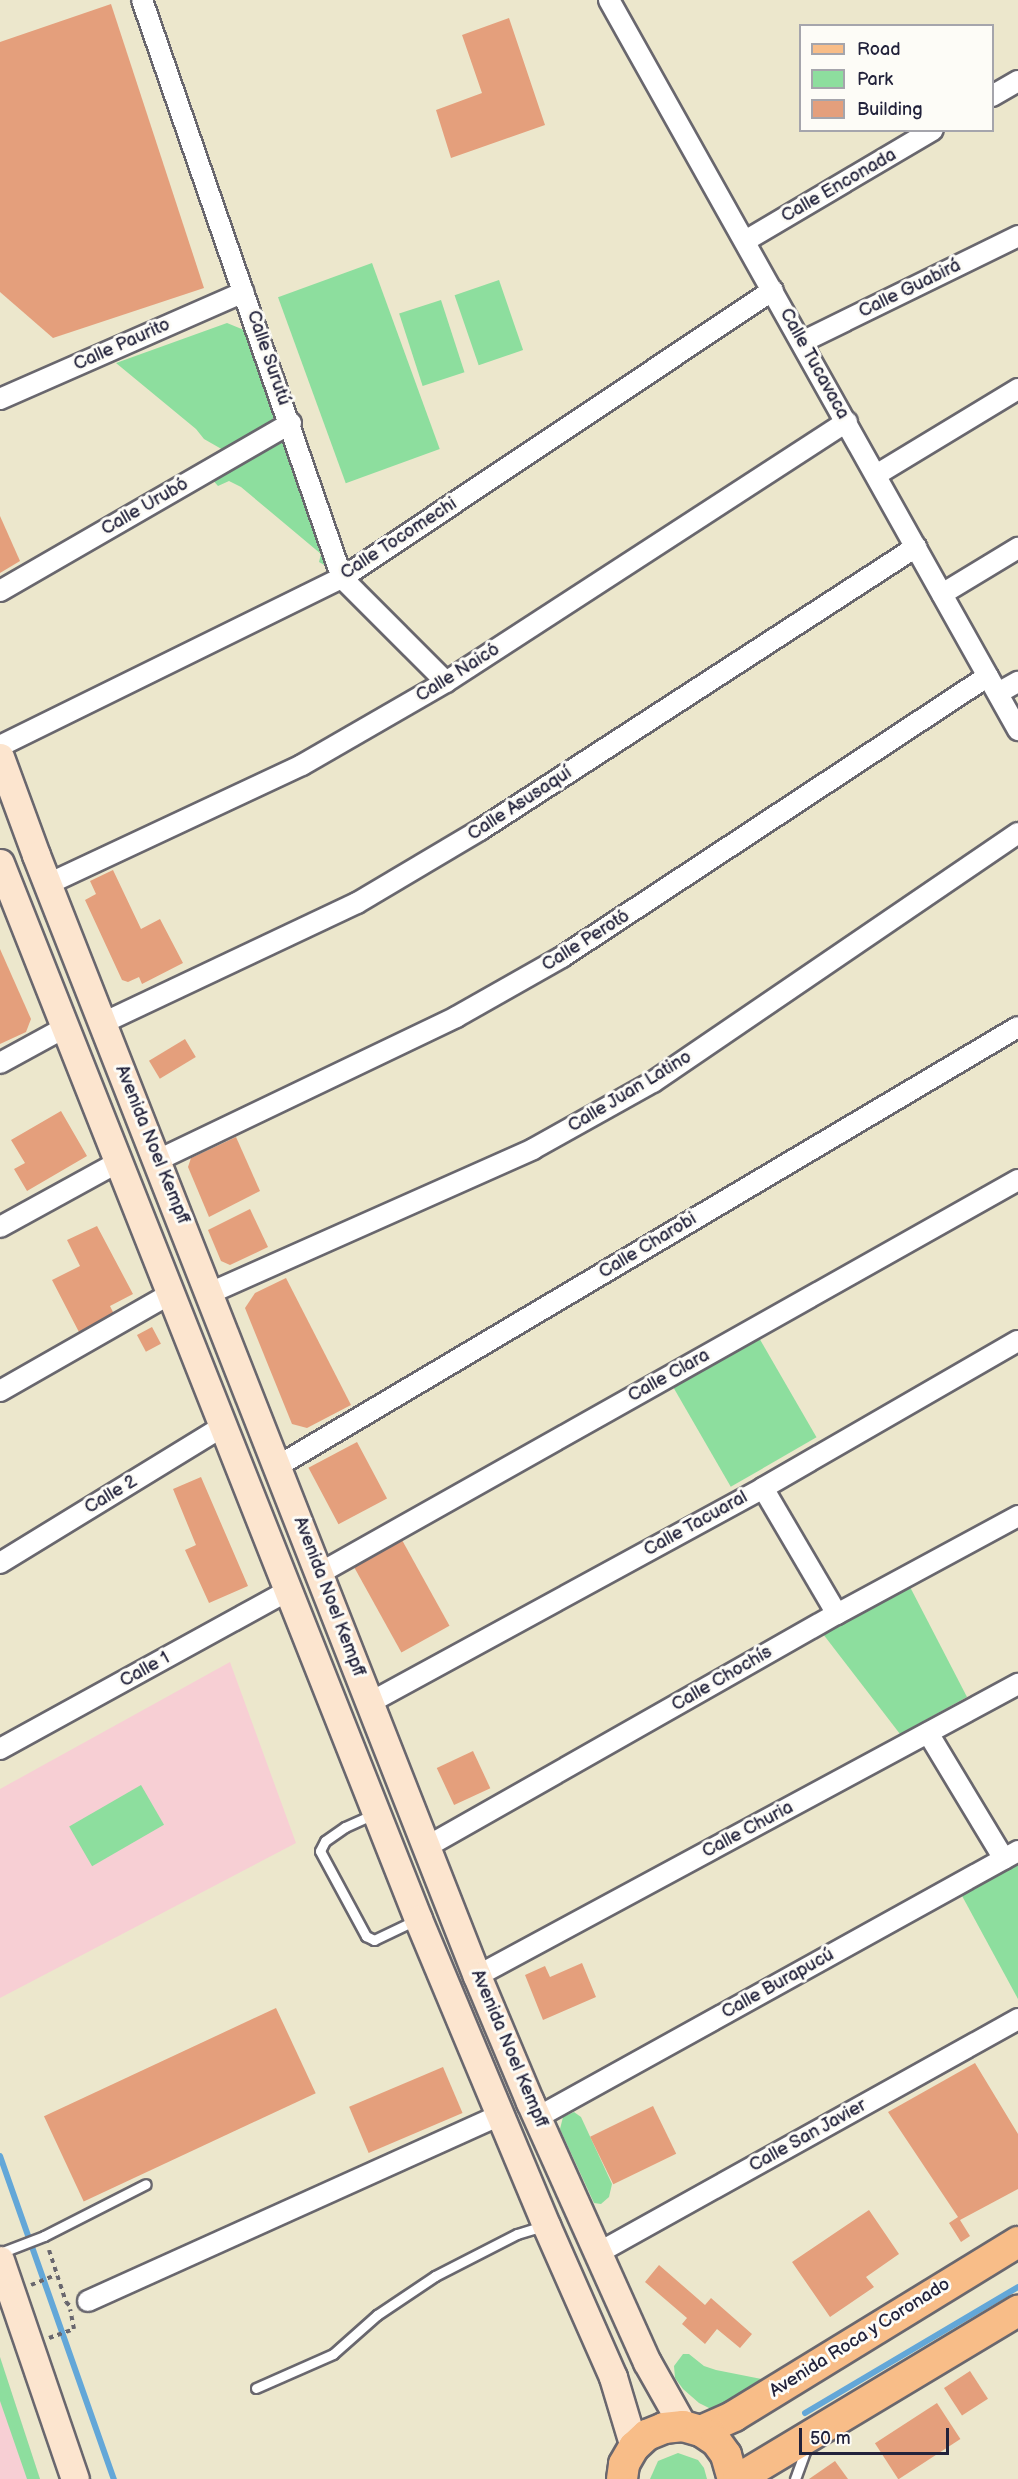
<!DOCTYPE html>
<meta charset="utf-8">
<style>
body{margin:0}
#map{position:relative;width:1018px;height:2479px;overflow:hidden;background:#ece7cc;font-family:"Balsamiq Sans",sans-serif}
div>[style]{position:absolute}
.built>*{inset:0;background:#f7cfd4}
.green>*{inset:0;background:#8dde9e;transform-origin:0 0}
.stream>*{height:6px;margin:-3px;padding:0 3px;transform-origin:3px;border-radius:3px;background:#63a7d8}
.building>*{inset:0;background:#e49f7c;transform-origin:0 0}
.path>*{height:4px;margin-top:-2px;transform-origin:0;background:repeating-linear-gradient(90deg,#69676e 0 4.5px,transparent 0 9px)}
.roads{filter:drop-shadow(2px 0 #69676e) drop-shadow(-2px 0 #69676e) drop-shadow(0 2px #69676e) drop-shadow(0 -2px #69676e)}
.lane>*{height:9px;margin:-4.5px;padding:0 4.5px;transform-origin:4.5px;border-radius:4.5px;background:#fff}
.street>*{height:20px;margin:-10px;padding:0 10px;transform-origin:10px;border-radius:10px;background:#fff}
.secondary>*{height:27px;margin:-13.5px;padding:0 13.5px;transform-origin:13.5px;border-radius:13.5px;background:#fce5cf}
.primary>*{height:30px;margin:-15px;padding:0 15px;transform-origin:15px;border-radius:15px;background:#f8bd88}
span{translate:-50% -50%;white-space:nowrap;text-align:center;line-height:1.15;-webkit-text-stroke:6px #fdfcf7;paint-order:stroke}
.street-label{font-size:18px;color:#22223b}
.legend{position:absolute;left:799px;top:24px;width:195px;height:108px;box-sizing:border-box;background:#fdfcf7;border:2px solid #a5a5ac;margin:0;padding:8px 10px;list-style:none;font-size:18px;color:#22223b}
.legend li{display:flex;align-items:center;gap:12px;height:30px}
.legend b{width:30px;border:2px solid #a5a5ac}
.scale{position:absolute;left:799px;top:2428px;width:150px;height:27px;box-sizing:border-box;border:3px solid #22223b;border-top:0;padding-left:8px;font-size:18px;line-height:21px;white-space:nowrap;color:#22223b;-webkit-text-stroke:4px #fdfcf7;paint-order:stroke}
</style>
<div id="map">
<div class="built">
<i style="clip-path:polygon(230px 1662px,296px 1843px,0 1998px,0 1789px)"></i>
<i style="clip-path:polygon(0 2357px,40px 2479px,0 2479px)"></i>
</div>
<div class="green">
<i style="left:372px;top:263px;width:198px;height:100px;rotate:70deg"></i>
<i style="left:499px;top:280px;width:74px;height:47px;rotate:71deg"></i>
<i style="left:441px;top:300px;width:76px;height:44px;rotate:72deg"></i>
<i style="clip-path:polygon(227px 323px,244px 330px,275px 408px,274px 417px,265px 429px,225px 451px,204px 439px,196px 429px,116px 363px)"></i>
<i style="clip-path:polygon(276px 443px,283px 443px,295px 455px,328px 544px,326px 566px,319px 562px,321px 554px,241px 487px,229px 481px,218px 486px,211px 478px)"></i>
<i style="left:758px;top:1336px;width:117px;height:99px;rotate:60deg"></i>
<i style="clip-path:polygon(909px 1585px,967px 1697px,900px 1734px,823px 1634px)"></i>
<i style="left:141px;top:1785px;width:46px;height:83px;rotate:60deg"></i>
<i style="clip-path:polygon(1018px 1862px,1018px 1999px,961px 1894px)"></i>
<i style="clip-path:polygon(574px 2112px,581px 2117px,612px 2184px,609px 2197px,601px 2204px,594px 2203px,560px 2129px,563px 2117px)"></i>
<i style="clip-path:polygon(683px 2354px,689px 2354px,704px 2366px,716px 2370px,767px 2380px,713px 2410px,699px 2403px,683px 2389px,675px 2378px,674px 2366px)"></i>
<i style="clip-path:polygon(0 2357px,40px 2479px,27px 2479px,0 2401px)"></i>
<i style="clip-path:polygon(678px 2453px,698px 2460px,704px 2468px,707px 2479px,650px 2479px,658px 2461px)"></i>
</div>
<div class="stream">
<i style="left:0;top:2156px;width:343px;rotate:70.6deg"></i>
<i style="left:805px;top:2413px;width:247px;rotate:-30.6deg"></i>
</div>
<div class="building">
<i style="clip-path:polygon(111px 4px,204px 288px,53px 338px,0 292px,0 42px)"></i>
<i style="clip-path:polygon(509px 18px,545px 125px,451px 158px,436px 110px,482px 93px,462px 35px)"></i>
<i style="clip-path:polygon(0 516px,20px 561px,0 573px)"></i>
<i style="clip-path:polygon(113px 870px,141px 929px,160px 919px,183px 963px,142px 984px,139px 977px,128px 982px,122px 980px,85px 900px,96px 894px,90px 881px)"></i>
<i style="clip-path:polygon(0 949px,31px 1019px,26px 1032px,0 1044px)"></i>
<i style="left:185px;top:1039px;width:21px;height:42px;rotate:59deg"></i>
<i style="clip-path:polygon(61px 1111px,87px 1156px,27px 1191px,14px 1169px,25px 1163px,11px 1140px)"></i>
<i style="clip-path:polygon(236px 1137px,260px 1191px,209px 1217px,188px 1167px,191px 1158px)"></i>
<i style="clip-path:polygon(250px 1209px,268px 1247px,230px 1265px,221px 1261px,208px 1230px)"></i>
<i style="clip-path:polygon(97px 1226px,133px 1294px,110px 1306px,115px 1316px,80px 1334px,52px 1280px,80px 1266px,67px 1240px)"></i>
<i style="clip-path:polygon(286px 1278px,351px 1405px,307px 1428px,292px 1424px,245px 1308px,255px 1293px)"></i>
<i style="left:152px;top:1327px;width:19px;height:17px;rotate:62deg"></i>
<i style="left:357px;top:1442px;width:64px;height:55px;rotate:62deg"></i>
<i style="clip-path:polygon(201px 1477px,248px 1586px,209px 1603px,185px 1550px,196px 1545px,173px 1489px)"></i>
<i style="left:402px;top:1540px;width:98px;height:55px;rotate:61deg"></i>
<i style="left:473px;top:1751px;width:41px;height:40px;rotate:65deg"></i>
<i style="clip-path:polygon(582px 1963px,596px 1997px,543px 2020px,525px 1975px,545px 1966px,550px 1977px)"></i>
<i style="left:276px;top:2008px;width:94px;height:256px;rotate:65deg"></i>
<i style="clip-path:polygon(975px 2063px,1018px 2134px,1018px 2189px,960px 2220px,970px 2236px,961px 2242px,949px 2223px,958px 2217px,888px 2112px)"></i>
<i style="left:443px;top:2067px;width:50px;height:102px;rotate:67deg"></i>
<i style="left:653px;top:2106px;width:53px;height:70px;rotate:64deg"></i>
<i style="clip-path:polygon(869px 2210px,899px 2254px,866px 2277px,874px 2287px,830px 2317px,792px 2262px)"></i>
<i style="clip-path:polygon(659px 2265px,705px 2305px,711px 2298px,752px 2334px,740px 2348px,717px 2329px,705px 2344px,682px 2324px,687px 2318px,645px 2282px)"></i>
<i style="left:970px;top:2371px;width:33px;height:31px;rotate:57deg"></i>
<i style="left:937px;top:2403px;width:43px;height:74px;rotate:57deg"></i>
<i style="clip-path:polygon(835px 2461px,848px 2479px,809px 2479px)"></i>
</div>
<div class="path">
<i style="left:49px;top:2250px;width:55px;rotate:71.9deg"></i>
<i style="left:66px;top:2302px;width:6px;rotate:45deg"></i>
<i style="left:31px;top:2285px;width:27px;rotate:-22deg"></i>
<i style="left:49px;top:2338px;width:27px;rotate:-20deg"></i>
<i style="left:74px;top:2329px;width:20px;rotate:-101deg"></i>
</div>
<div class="roads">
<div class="lane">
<i style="left:374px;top:1814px;width:32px;rotate:156deg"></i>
<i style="left:345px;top:1827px;width:24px;rotate:145deg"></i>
<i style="left:325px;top:1841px;width:11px;rotate:117deg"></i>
<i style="left:320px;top:1851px;width:97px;rotate:61.6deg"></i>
<i style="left:366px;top:1936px;width:9px;rotate:27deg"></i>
<i style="left:374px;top:1940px;width:47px;rotate:-25.5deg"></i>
<i style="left:0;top:2253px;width:47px;rotate:-21.1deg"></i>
<i style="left:44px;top:2236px;width:114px;rotate:-27deg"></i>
<i style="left:256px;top:2388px;width:84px;rotate:-23.8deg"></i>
<i style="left:333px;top:2354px;width:59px;rotate:-41.6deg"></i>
<i style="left:377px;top:2315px;width:70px;rotate:-33.9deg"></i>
<i style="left:435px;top:2276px;width:92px;rotate:-27.1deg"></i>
<i style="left:517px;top:2234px;width:27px;rotate:-17deg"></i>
<i style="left:795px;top:2479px;width:33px;rotate:-70deg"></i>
</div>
<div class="street">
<i style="left:142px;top:0;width:612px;rotate:70.91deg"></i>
<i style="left:342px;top:578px;width:147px;rotate:45deg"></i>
<i style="left:609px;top:0;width:837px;rotate:60.74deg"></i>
<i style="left:992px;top:96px;width:30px;rotate:-30deg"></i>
<i style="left:745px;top:241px;width:218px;rotate:-30.6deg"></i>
<i style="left:802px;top:342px;width:241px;rotate:-26.1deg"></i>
<i style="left:0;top:399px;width:266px;rotate:-23.7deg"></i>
<i style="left:876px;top:475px;width:166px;rotate:-31.2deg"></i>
<i style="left:0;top:591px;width:336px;rotate:-30deg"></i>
<i style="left:942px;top:594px;width:89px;rotate:-31.2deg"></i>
<i style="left:998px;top:693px;width:23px;rotate:-29deg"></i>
<i style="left:0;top:746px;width:381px;rotate:-26.2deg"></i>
<i style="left:342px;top:578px;width:518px;rotate:-33.75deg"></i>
<i style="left:48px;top:884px;width:280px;rotate:-25.1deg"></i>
<i style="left:302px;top:765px;width:166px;rotate:-30deg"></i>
<i style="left:446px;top:682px;width:478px;rotate:-33deg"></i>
<i style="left:103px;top:1023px;width:281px;rotate:-25.3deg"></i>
<i style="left:357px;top:903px;width:143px;rotate:-30.7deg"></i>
<i style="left:480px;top:830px;width:520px;rotate:-32.99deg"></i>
<i style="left:0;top:1063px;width:75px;rotate:-28.6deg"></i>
<i style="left:158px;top:1160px;width:331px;rotate:-25.6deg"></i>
<i style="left:456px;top:1017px;width:122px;rotate:-29.5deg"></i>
<i style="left:562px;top:957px;width:510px;rotate:-33.41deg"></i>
<i style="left:0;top:1227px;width:135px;rotate:-28.8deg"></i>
<i style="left:210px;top:1293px;width:354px;rotate:-24deg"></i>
<i style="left:533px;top:1149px;width:137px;rotate:-29.2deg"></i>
<i style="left:653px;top:1082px;width:442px;rotate:-34.3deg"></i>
<i style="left:0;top:1391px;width:196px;rotate:-29.7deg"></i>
<i style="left:278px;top:1466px;width:860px;rotate:-30.68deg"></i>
<i style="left:763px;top:1488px;width:146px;rotate:59.6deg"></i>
<i style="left:0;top:1563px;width:260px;rotate:-31.5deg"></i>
<i style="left:320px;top:1573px;width:801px;rotate:-29.38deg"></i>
<i style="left:371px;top:1702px;width:447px;rotate:-28.6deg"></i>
<i style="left:763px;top:1488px;width:294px;rotate:-30deg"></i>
<i style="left:928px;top:1733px;width:147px;rotate:58.9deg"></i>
<i style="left:0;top:1749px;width:330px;rotate:-28.8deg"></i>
<i style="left:428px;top:1846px;width:470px;rotate:-29.6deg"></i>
<i style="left:837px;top:1614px;width:206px;rotate:-28.4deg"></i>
<i style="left:477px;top:1976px;width:615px;rotate:-28.36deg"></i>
<i style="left:538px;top:2117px;width:549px;rotate:-28.99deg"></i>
<i style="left:598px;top:2253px;width:481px;rotate:-29.1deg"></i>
<i style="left:88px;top:2301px;width:451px;rotate:-24.3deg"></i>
</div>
<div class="secondary">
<i style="left:0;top:757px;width:104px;rotate:69.8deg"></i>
<i style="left:36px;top:855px;width:1205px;rotate:68.53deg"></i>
<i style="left:477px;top:1976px;width:137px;rotate:67.2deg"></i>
<i style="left:530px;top:2102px;width:285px;rotate:65.8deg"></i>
<i style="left:647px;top:2362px;width:73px;rotate:60.6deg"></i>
<i style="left:0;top:863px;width:1136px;rotate:68.4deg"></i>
<i style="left:418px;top:1919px;width:332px;rotate:67.3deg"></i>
<i style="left:546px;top:2225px;width:166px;rotate:66.2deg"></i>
<i style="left:613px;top:2377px;width:73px;rotate:73.3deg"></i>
<i style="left:0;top:2260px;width:231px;rotate:71.1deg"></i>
</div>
<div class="primary">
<i style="left:701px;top:2431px;width:36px;rotate:-24deg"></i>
<i style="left:734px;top:2416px;width:333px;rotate:-31.5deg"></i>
<i style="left:622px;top:2479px;width:15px;rotate:-82deg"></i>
<i style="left:624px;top:2464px;width:20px;rotate:-60deg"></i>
<i style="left:634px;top:2447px;width:18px;rotate:-43deg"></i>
<i style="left:647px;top:2435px;width:18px;rotate:-22deg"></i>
<i style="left:664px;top:2428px;width:19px;rotate:-6deg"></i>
<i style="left:683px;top:2426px;width:19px;rotate:16deg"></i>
<i style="left:701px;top:2431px;width:18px;rotate:34deg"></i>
<i style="left:716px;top:2441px;width:17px;rotate:54deg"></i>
<i style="left:726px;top:2455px;width:25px;rotate:74deg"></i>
<i style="left:738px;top:2479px;width:327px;rotate:-31deg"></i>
</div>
</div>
<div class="street-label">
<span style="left:839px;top:186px;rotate:-30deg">Calle Enconada</span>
<span style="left:910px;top:289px;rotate:-26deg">Calle Guabirá</span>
<span style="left:122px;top:345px;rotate:-24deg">Calle Paurito</span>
<span style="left:268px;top:358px;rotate:71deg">Calle Surutú</span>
<span style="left:814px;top:364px;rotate:61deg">Calle Tucavaca</span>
<span style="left:145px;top:507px;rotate:-30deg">Calle Urubó</span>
<span style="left:399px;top:539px;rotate:-33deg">Calle Tocomechi</span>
<span style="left:458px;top:673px;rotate:-32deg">Calle Naicó</span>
<span style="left:520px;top:804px;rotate:-33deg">Calle Asusaquí</span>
<span style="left:586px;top:941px;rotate:-32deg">Calle Perotó</span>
<span style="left:630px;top:1092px;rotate:-31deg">Calle Juan Latino</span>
<span style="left:152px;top:1145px;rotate:68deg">Avenida Noel Kempff</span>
<span style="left:648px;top:1246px;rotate:-31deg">Calle Charobi</span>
<span style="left:669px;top:1376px;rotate:-29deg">Calle Clara</span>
<span style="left:111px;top:1495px;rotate:-31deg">Calle 2</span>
<span style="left:696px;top:1524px;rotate:-29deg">Calle Tacuaral</span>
<span style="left:329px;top:1597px;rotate:69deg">Avenida Noel Kempff</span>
<span style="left:145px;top:1670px;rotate:-29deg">Calle 1</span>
<span style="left:722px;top:1679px;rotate:-30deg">Calle Chochís</span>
<span style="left:748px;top:1830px;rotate:-28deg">Calle Churia</span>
<span style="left:778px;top:1984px;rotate:-29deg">Calle Burapucú</span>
<span style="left:509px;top:2049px;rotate:67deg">Avenida Noel Kempff</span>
<span style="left:808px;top:2136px;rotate:-29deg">Calle San Javier</span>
<span style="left:860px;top:2338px;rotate:-32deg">Avenida Roca y Coronado</span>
</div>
<ul class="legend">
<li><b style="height:8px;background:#f8bd88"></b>Road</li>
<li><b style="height:16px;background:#8dde9e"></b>Park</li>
<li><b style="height:16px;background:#e49f7c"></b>Building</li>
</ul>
<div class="scale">50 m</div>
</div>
